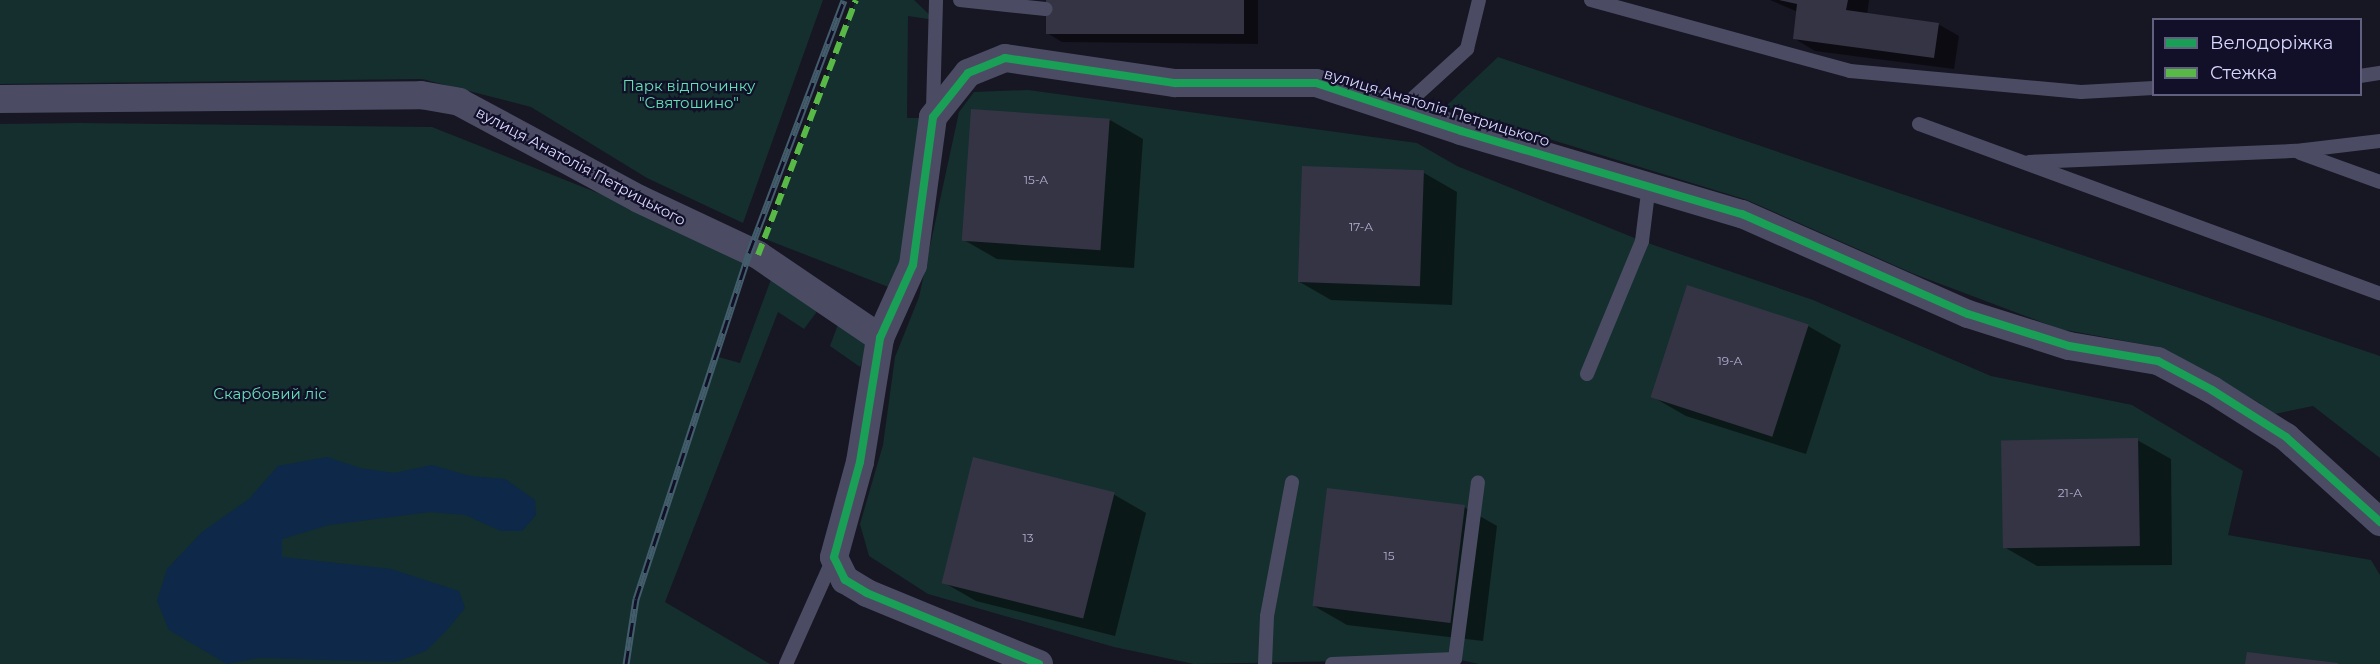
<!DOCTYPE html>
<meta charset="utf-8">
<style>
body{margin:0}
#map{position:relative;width:2380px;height:664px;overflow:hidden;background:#171623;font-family:Montserrat,sans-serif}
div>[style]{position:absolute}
.green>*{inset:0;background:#142f2d}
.water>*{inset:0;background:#0d2848}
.shadow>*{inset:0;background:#0007}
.building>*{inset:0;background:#353445;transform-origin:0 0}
.service>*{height:14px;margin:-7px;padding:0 7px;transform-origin:7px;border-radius:7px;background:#4b4c64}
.minor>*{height:28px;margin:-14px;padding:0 14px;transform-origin:14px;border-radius:14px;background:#4b4c64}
.rail>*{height:7px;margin-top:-3.5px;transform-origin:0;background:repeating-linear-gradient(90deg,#121029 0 14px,#435d6c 0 28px);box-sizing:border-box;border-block:2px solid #435d6c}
.quiet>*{height:6px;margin-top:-3px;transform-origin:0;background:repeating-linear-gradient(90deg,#58b947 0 12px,transparent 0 18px)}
.cycleway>*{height:8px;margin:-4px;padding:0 4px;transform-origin:4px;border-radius:4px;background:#1a9f57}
span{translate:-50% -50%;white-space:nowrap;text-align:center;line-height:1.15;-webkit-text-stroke:4.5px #121029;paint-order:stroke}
.number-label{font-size:12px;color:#b0afd0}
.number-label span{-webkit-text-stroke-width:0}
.park-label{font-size:15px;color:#62e1b4}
.street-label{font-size:15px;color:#d9d8ff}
.legend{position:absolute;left:2152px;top:18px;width:210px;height:78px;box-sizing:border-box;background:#121029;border:2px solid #62607f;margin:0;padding:8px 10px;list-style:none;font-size:18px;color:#d9d8ff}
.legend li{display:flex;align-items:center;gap:12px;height:30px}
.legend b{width:30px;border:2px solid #62607f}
</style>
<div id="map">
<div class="green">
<i style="clip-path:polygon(0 0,823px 0,743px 223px,647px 178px,531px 107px,422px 79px,0 84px)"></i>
<i style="clip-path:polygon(856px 0,914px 0,935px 20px,908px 16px,907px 118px,923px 118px,905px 265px,891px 288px,765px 239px)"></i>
<i style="clip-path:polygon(1498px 57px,2380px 356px,2380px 458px,2313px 406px,2255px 418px,2261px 404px,2163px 348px,2060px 329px,1914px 274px,1747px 200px,1445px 107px)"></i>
<i style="clip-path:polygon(1028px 90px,1417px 143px,1457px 166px,1642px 241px,1813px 300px,1991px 376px,2132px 405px,2243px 471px,2228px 535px,2371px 560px,2380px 575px,2380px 664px,1479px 664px,1455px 659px,1194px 664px,1114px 647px,928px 594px,869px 556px,860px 524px,883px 445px,895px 357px,919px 297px,959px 112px,974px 92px)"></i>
<i style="clip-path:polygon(79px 123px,432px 127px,749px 253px,715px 356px,740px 363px,773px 274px,815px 302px,816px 313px,804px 329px,778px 312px,665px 602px,770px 664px,0 664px,0 124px)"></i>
<i style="clip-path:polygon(840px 319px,866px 337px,867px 348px,860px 367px,830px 346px)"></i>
</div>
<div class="water">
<i style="clip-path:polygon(327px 457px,360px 468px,394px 473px,432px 465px,470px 476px,505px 479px,535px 500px,536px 515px,522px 531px,501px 531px,465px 515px,430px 512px,329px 525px,282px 539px,282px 557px,391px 569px,459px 591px,465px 608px,447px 630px,426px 651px,396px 662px,259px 658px,227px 664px,169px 630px,157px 601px,167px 569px,202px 532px,249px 499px,278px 466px)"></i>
</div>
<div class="shadow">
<i style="clip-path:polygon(1048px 0,1258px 0,1258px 44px,1062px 42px,1047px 33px)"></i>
<i style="clip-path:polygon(1770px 0,1869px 0,1867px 15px,1938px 24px,1959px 36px,1954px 69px,1815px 51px,1795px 39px,1798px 12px)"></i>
<i style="clip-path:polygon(1110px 120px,1143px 139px,1134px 268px,997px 259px,964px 240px)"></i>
<i style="clip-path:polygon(1424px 173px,1457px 192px,1452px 305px,1331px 300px,1298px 281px)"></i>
<i style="clip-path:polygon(1808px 326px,1841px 345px,1806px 454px,1686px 416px,1653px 397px)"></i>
<i style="clip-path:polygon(2137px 440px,2171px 459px,2172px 565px,2037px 566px,2004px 547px)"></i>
<i style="clip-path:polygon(1113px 494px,1146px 513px,1115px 636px,976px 601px,943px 582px)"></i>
<i style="clip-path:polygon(1464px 507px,1497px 526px,1483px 641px,1347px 625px,1314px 606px)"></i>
</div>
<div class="building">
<i style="left:1046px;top:0;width:198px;height:34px"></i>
<i style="clip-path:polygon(1779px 0,1848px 0,1846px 10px,1939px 23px,1934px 58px,1793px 39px,1797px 4px)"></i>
<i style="left:971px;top:109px;width:139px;height:132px;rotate:4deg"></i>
<i style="left:1302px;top:166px;width:122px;height:116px;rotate:2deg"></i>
<i style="left:1687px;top:285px;width:128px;height:118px;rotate:18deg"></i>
<i style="left:2138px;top:438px;width:108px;height:137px;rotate:89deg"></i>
<i style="left:973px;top:457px;width:146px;height:130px;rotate:14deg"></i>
<i style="left:1327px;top:488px;width:139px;height:119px;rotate:7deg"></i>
<i style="clip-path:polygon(2247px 652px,2338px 663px,2338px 664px,2245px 664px)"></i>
</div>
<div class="service">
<i style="left:960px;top:0;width:86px;rotate:6deg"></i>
<i style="left:1591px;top:0;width:269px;rotate:15.3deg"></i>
<i style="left:1850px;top:71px;width:232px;rotate:5.2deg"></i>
<i style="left:2081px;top:92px;width:73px;rotate:-3.1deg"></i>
<i style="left:2360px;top:76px;width:20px;rotate:-9deg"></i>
<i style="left:933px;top:109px;width:109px;rotate:-88.4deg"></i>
<i style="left:1400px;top:110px;width:91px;rotate:-42.3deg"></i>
<i style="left:1467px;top:49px;width:50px;rotate:-76.2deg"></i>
<i style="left:1919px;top:124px;width:491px;rotate:20.2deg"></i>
<i style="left:2300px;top:153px;width:85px;rotate:19.9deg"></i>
<i style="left:2029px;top:162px;width:267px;rotate:-2.4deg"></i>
<i style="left:2296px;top:151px;width:85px;rotate:-6.8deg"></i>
<i style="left:1587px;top:374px;width:144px;rotate:-67.5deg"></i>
<i style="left:1642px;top:241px;width:56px;rotate:-82.9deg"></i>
<i style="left:786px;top:664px;width:115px;rotate:-65.9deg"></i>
<i style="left:1265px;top:664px;width:48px;rotate:-87.6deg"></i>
<i style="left:1267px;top:616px;width:136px;rotate:-79.4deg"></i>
<i style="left:1332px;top:664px;width:123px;rotate:-2.3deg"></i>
<i style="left:1455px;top:659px;width:178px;rotate:-82.6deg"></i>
</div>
<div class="minor">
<i style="left:0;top:99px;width:421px;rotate:-0.5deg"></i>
<i style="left:421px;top:95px;width:39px;rotate:10deg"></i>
<i style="left:459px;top:102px;width:204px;rotate:28.3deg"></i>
<i style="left:639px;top:199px;width:132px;rotate:25.2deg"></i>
<i style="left:758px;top:255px;width:148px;rotate:34.2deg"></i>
<i style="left:1039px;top:664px;width:186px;rotate:-157.6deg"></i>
<i style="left:867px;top:593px;width:26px;rotate:-149deg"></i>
<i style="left:845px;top:580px;width:25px;rotate:-116deg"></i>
<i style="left:834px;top:557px;width:98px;rotate:-74.7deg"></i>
<i style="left:860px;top:462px;width:126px;rotate:-80.8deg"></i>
<i style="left:880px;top:338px;width:80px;rotate:-65.7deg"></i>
<i style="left:913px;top:265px;width:149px;rotate:-82.3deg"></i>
<i style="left:933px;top:117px;width:56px;rotate:-51.5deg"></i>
<i style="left:968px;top:73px;width:40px;rotate:-22deg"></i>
<i style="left:1005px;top:58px;width:172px;rotate:8.4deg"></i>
<i style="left:1175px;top:83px;width:141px"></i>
<i style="left:1316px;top:83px;width:153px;rotate:18.3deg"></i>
<i style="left:1461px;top:131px;width:293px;rotate:16.5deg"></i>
<i style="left:1742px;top:214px;width:247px;rotate:23.9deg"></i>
<i style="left:1968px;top:314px;width:106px;rotate:17.6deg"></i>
<i style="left:2069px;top:346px;width:90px;rotate:9.6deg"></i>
<i style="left:2158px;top:361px;width:61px;rotate:28.2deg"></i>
<i style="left:2212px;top:390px;width:88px;rotate:32.4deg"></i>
<i style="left:2286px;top:437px;width:127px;rotate:42.1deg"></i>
</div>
<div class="rail">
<i style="left:626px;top:664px;width:66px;rotate:-81.3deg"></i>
<i style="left:636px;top:599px;width:364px;rotate:-71.9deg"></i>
<i style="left:749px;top:253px;width:270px;rotate:-69.4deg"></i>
</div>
<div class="quiet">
<i style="left:758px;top:255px;width:273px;rotate:-69deg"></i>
</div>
<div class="cycleway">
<i style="left:1039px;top:664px;width:186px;rotate:-157.6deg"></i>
<i style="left:867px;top:593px;width:26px;rotate:-149deg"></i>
<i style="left:845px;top:580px;width:25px;rotate:-116deg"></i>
<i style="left:834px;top:557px;width:98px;rotate:-74.7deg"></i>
<i style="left:860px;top:462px;width:126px;rotate:-80.8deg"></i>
<i style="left:880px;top:338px;width:80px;rotate:-65.7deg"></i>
<i style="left:913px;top:265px;width:149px;rotate:-82.3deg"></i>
<i style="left:933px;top:117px;width:56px;rotate:-51.5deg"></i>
<i style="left:968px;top:73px;width:40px;rotate:-22deg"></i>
<i style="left:1005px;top:58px;width:172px;rotate:8.4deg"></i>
<i style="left:1175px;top:83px;width:141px"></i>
<i style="left:1316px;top:83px;width:153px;rotate:18.3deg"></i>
<i style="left:1461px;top:131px;width:293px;rotate:16.5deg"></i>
<i style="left:1742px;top:214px;width:247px;rotate:23.9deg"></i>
<i style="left:1968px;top:314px;width:106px;rotate:17.6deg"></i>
<i style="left:2069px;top:346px;width:90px;rotate:9.6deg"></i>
<i style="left:2158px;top:361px;width:61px;rotate:28.2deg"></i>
<i style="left:2212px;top:390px;width:88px;rotate:32.4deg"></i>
<i style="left:2286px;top:437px;width:127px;rotate:42.1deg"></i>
</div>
<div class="number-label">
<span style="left:1036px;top:180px">15-А</span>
<span style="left:1361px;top:227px">17-А</span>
<span style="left:1730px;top:361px">19-А</span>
<span style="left:2070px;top:493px">21-А</span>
<span style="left:1028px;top:538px">13</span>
<span style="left:1389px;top:556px">15</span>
</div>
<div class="park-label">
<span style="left:689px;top:94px">Парк відпочинку<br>"Святошино"</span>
<span style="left:270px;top:394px">Скарбовий ліс</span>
</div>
<div class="street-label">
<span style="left:1437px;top:107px;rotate:17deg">вулиця Анатолія Петрицького</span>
<span style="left:581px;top:166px;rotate:28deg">вулиця Анатолія Петрицького</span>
</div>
<ul class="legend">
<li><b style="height:8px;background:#1a9f57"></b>Велодоріжка</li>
<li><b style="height:8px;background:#58b947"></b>Стежка</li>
</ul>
</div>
